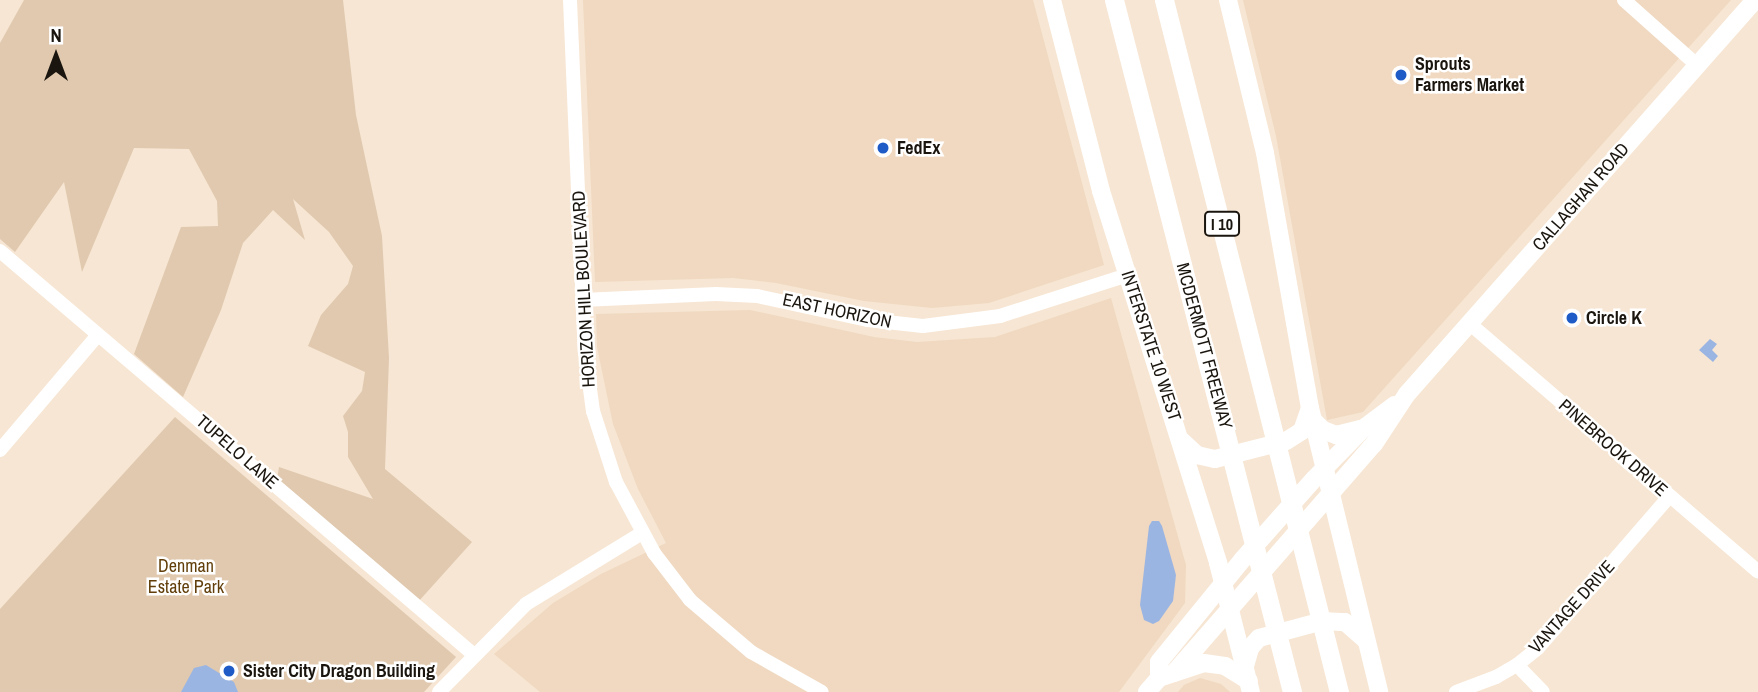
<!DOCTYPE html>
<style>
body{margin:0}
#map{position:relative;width:1758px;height:692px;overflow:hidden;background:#f7e6d3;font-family:"Archivo Narrow",sans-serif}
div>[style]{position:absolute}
.built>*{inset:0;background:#f0d9c0}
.green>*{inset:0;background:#e0c9af}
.water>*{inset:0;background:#9bb5e2}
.minor>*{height:14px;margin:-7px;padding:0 7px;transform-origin:7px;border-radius:7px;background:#fff}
.major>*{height:18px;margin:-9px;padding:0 9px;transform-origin:9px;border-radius:9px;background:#fff}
.highway>*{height:19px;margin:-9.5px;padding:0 9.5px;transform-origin:9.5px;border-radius:9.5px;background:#fff}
.dots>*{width:19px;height:19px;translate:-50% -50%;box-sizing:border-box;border:4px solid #fff;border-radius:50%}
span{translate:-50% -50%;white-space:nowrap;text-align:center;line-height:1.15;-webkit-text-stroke:5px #fff;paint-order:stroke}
.shield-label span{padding:2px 5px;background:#fff;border:2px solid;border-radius:5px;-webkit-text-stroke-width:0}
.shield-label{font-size:16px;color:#1a150e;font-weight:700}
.poi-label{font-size:18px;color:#1a150e;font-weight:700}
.left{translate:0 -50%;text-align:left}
.street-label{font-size:18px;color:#1a150e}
.park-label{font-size:18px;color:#623f0a}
.north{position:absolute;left:21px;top:21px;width:70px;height:70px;-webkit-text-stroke:5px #fff;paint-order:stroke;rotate:0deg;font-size:19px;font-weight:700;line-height:28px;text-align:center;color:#1a150e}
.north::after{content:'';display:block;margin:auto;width:24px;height:32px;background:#1a150e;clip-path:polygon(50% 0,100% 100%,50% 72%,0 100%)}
</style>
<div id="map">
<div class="built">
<i style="clip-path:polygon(583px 0,1033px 0,1104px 265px,989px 303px,932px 308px,864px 301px,776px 283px,733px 278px,595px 282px)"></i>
<i style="clip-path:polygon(1243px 0,1731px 0,1363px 412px,1327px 420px,1276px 136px)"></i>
<i style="clip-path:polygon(1111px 298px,1186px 565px,1185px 603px,1119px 692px,540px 692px,494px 654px,553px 603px,601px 574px,666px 543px,638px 489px,613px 424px,597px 347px,596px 314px,750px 310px,874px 337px,917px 342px,995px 337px)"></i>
<i style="clip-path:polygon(1200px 678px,1221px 684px,1230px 692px,1178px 692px,1184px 685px)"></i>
</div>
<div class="green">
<i style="clip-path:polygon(24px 0,343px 0,356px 115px,382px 236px,389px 358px,385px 469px,472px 542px,418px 602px,277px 480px,279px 467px,373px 499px,348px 457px,348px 432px,343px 416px,362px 391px,365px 372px,308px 346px,321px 315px,348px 284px,353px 266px,329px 232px,293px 199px,305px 240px,273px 210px,243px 243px,221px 310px,183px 397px,134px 354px,181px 227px,218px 226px,217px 201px,189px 149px,134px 148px,82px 272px,64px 182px,15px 252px,0 239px,0 43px)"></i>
<i style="clip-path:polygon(175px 417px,456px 657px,424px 692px,0 692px,0 609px)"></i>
</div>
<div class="water">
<i style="clip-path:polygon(1710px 339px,1717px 344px,1712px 350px,1718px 356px,1713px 362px,1699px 350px)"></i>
<i style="clip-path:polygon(1152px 521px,1159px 521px,1162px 526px,1176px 575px,1173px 601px,1159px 621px,1153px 624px,1144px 620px,1140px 605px,1149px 526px)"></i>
<i style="clip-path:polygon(206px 665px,234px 682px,238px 692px,181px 692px,194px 668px)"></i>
</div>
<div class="minor">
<i style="left:570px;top:0;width:352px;rotate:87.6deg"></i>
<i style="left:585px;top:352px;width:60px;rotate:82.3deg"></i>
<i style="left:593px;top:411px;width:75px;rotate:72.1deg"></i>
<i style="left:616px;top:482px;width:81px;rotate:61.8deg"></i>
<i style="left:654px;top:553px;width:59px;rotate:52.5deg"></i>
<i style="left:690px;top:600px;width:80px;rotate:40.4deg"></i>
<i style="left:751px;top:652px;width:81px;rotate:29.4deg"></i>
<i style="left:1624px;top:0;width:98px;rotate:41.7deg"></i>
<i style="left:0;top:251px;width:621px;rotate:40.43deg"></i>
<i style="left:582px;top:300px;width:134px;rotate:-2.6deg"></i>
<i style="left:716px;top:294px;width:41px;rotate:2.8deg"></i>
<i style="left:757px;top:296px;width:114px;rotate:12.2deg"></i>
<i style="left:868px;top:320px;width:55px;rotate:6.2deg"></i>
<i style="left:923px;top:326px;width:78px;rotate:-7.4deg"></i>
<i style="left:1000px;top:316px;width:134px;rotate:-17.8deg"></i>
<i style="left:1469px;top:323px;width:381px;rotate:40.7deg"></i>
<i style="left:0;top:450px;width:151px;rotate:-49.6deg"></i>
<i style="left:1517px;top:665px;width:37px;rotate:46deg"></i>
<i style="left:439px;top:692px;width:124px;rotate:-45.3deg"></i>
<i style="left:526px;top:604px;width:136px;rotate:-31.5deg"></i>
<i style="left:1456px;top:692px;width:43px;rotate:-20.6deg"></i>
<i style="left:1496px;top:677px;width:24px;rotate:-30deg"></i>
<i style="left:1517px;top:665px;width:27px;rotate:-39deg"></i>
<i style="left:1538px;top:648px;width:200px;rotate:-49.1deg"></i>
</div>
<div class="major">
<i style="left:1052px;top:0;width:197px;rotate:75.6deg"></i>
<i style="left:1101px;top:191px;width:390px;rotate:72.5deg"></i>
<i style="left:1218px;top:563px;width:133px;rotate:75.7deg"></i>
<i style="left:1228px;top:0;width:157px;rotate:76.4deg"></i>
<i style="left:1265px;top:153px;width:259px;rotate:80deg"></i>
<i style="left:1310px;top:408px;width:292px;rotate:76.3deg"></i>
<i style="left:1314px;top:421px;width:13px;rotate:45deg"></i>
<i style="left:1323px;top:430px;width:14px;rotate:21deg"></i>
<i style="left:1336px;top:435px;width:29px;rotate:-14deg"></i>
<i style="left:1182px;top:441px;width:21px;rotate:43deg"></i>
<i style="left:1197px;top:455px;width:18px;rotate:13deg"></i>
<i style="left:1215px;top:459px;width:73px;rotate:-14.2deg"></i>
<i style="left:1286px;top:441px;width:19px;rotate:-32deg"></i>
<i style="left:1302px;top:431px;width:24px;rotate:-71deg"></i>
<i style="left:1245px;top:666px;width:19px;rotate:-74deg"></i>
<i style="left:1250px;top:648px;width:13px;rotate:-48deg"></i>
<i style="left:1259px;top:638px;width:66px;rotate:-14.9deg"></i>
<i style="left:1323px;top:621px;width:22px;rotate:3deg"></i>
<i style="left:1345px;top:622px;width:28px;rotate:41deg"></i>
<i style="left:1174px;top:673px;width:304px;rotate:-48.9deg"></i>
<i style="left:1374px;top:444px;width:60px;rotate:-56.6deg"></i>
<i style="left:1407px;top:394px;width:526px;rotate:-48.55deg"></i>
<i style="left:1159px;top:678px;width:16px;rotate:-90deg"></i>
<i style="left:1159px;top:662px;width:133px;rotate:-50.8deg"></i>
<i style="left:1243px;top:559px;width:107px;rotate:-48.4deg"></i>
<i style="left:1314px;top:479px;width:71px;rotate:-45.6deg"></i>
<i style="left:1364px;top:428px;width:38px;rotate:-37deg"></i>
<i style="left:1147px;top:692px;width:18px;rotate:-49deg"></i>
<i style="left:1159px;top:678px;width:47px;rotate:-18.4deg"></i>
<i style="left:1204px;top:663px;width:21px;rotate:8deg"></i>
<i style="left:1225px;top:666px;width:28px;rotate:32deg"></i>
</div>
<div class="highway">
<i style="left:1114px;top:0;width:715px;rotate:75.57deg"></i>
<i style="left:1164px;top:0;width:714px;rotate:75.81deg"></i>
</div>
<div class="dots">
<i style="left:1401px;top:75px;background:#1f5bc7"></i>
<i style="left:883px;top:148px;background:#1f5bc7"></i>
<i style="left:1572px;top:318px;background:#1f5bc7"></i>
<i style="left:229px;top:671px;background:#1f5bc7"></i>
</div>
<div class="shield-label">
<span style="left:1222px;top:224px">I 10</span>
</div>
<div class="poi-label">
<span class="left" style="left:1415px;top:75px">Sprouts<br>Farmers Market</span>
<span class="left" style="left:897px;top:148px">FedEx</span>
<span class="left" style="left:1586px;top:318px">Circle K</span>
<span class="left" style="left:243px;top:671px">Sister City Dragon Building</span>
</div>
<div class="street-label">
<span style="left:1581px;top:197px;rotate:-49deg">CALLAGHAN ROAD</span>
<span style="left:584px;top:289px;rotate:-93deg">HORIZON HILL BOULEVARD</span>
<span style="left:837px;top:311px;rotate:12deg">EAST HORIZON</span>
<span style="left:1151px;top:346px;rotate:72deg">INTERSTATE 10 WEST</span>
<span style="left:1204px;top:346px;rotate:75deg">MCDERMOTT FREEWAY</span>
<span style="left:1613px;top:448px;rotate:41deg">PINEBROOK DRIVE</span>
<span style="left:237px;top:452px;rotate:41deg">TUPELO LANE</span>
<span style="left:1572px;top:607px;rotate:-48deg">VANTAGE DRIVE</span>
</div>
<div class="park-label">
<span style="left:186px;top:577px">Denman<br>Estate Park</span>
</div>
<div class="north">N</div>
</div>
